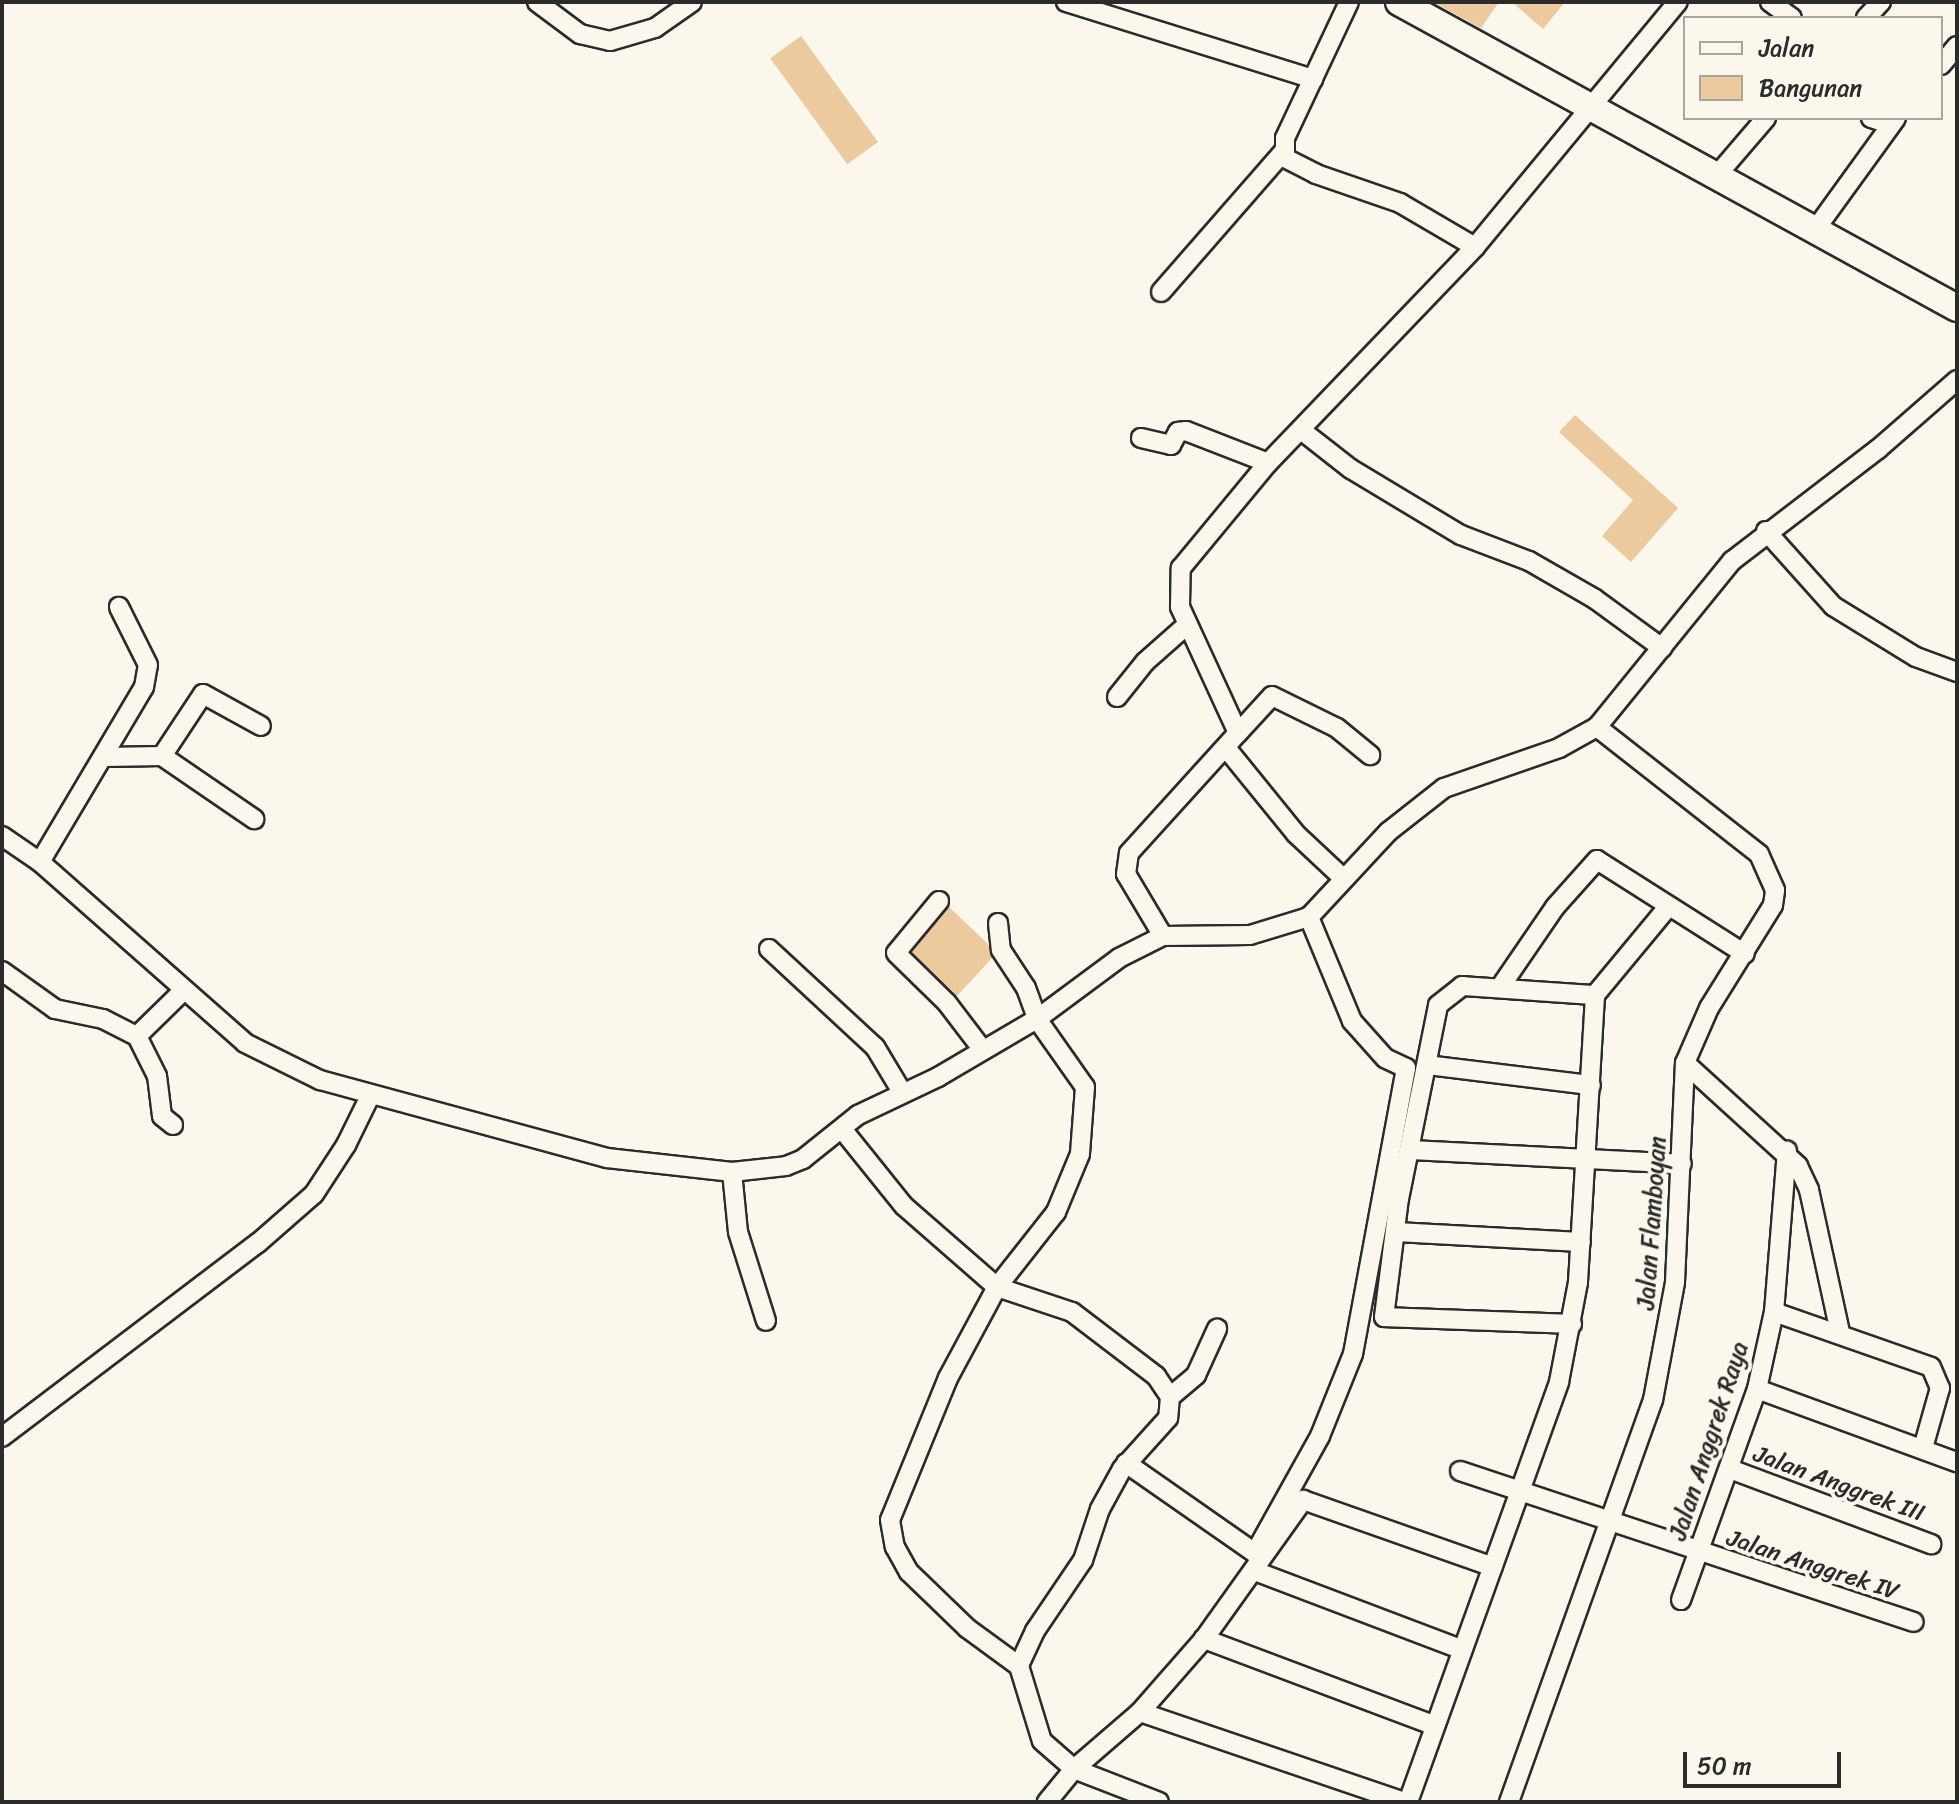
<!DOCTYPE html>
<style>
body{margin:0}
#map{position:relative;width:1959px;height:1804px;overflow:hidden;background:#fbf7ec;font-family:Sriracha,sans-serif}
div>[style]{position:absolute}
.building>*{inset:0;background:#edc99e;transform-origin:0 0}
.roads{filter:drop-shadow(2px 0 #2b2b2b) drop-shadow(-2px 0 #2b2b2b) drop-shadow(0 2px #2b2b2b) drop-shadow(0 -2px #2b2b2b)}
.street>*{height:18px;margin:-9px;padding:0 9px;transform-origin:9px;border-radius:9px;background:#fbf7ec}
.secondary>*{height:26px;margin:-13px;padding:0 13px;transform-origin:13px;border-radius:13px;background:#fbf7ec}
span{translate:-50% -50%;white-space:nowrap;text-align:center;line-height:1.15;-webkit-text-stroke:8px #fbf7ec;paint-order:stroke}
.street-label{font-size:24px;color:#2b2b2b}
.frame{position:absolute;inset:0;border:4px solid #2b2b2b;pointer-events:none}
.legend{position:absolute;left:1683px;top:16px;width:260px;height:104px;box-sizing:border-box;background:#fbf7ec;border:2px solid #a8a59f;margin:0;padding:10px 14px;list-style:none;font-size:24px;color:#2b2b2b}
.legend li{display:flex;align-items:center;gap:16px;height:40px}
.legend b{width:40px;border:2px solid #a8a59f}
.scale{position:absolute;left:1683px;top:1752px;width:158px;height:36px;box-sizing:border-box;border:4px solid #2b2b2b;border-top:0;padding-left:10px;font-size:24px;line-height:28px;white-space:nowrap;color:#2b2b2b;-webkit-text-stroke:6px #fbf7ec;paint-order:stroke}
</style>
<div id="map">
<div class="building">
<i style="clip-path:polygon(1433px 2px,1499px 2px,1481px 28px)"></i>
<i style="clip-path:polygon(1512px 2px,1565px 2px,1543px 29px)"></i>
<i style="left:801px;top:36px;width:131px;height:38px;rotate:54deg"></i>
<i style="clip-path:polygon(1575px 415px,1678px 508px,1631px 562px,1602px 536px,1633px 500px,1559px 432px)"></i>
<i style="clip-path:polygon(949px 907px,988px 944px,992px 958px,957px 996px,912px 952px)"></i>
</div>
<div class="roads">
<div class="street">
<i style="left:537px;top:2px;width:54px;rotate:36.7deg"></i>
<i style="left:580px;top:34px;width:31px;rotate:13deg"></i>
<i style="left:610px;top:41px;width:47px;rotate:-16.1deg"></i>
<i style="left:655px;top:28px;width:45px;rotate:-35.1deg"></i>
<i style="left:1066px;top:2px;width:259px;rotate:17.3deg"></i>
<i style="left:1349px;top:2px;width:150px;rotate:115.2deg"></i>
<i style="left:1285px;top:138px;width:20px;rotate:90deg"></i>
<i style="left:1285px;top:158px;width:35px;rotate:27deg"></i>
<i style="left:1316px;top:174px;width:89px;rotate:19deg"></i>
<i style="left:1400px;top:203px;width:87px;rotate:30.4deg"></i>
<i style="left:1770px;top:2px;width:27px;rotate:36deg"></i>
<i style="left:1866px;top:18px;width:22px;rotate:-47deg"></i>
<i style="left:1941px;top:65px;width:25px;rotate:-50deg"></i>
<i style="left:1871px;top:118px;width:20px;rotate:18deg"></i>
<i style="left:1718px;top:174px;width:74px;rotate:-49.4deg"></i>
<i style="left:1815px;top:230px;width:138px;rotate:-54.1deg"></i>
<i style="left:1161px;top:292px;width:186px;rotate:-48.9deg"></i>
<i style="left:1301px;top:430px;width:63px;rotate:38deg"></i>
<i style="left:1351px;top:469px;width:128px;rotate:31deg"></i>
<i style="left:1461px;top:535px;width:73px;rotate:20.9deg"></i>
<i style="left:1529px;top:561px;width:76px;rotate:29.9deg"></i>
<i style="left:1595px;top:599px;width:83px;rotate:36.2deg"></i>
<i style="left:1141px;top:438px;width:31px;rotate:13deg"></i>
<i style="left:1171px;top:445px;width:15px;rotate:-62deg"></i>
<i style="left:1178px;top:432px;width:8px;rotate:-7deg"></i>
<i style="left:1186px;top:431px;width:88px;rotate:21.3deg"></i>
<i style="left:1766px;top:531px;width:101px;rotate:48.2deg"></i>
<i style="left:1833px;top:606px;width:97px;rotate:31.6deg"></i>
<i style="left:1916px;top:657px;width:44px;rotate:20.1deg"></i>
<i style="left:1117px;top:697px;width:45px;rotate:-51.3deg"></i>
<i style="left:1145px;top:662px;width:57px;rotate:-41.5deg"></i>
<i style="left:1238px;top:733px;width:50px;rotate:-47.4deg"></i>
<i style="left:1272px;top:696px;width:72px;rotate:26.2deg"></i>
<i style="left:1337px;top:728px;width:43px;rotate:39.3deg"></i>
<i style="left:1227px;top:749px;width:109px;rotate:50.9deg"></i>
<i style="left:1296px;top:834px;width:64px;rotate:43.1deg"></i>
<i style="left:162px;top:756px;width:74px;rotate:-56.5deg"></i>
<i style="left:203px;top:694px;width:66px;rotate:28.9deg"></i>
<i style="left:105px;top:757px;width:57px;rotate:-1deg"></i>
<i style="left:162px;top:756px;width:112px;rotate:34.4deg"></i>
<i style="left:2px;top:836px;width:46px;rotate:34.4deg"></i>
<i style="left:40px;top:862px;width:273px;rotate:41.4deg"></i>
<i style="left:245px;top:1043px;width:84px;rotate:26.3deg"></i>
<i style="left:320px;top:1080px;width:297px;rotate:15.2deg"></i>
<i style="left:607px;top:1158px;width:126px;rotate:6.4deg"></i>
<i style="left:732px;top:1172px;width:54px;rotate:-6.3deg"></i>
<i style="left:786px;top:1166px;width:18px;rotate:-22deg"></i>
<i style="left:803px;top:1159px;width:70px;rotate:-38.7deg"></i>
<i style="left:858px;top:1115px;width:89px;rotate:-25.4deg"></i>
<i style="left:938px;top:1077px;width:115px;rotate:-30.4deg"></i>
<i style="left:1037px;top:1019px;width:102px;rotate:-36.6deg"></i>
<i style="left:1119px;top:958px;width:49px;rotate:-26.6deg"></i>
<i style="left:1163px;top:936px;width:87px;rotate:-0.7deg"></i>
<i style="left:1250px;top:935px;width:62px;rotate:-17deg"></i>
<i style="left:1309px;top:917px;width:116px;rotate:-47.1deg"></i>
<i style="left:1388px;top:832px;width:71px;rotate:-38.2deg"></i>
<i style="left:1444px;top:788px;width:122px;rotate:-19.2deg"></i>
<i style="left:1559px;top:748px;width:43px;rotate:-28.9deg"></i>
<i style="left:1597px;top:727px;width:214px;rotate:-50.9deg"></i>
<i style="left:1732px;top:561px;width:184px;rotate:-37.5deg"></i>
<i style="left:1878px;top:449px;width:105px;rotate:-41.1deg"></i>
<i style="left:40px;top:862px;width:204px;rotate:-59.3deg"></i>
<i style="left:144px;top:687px;width:22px;rotate:-80deg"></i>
<i style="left:148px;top:665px;width:65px;rotate:-116.6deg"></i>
<i style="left:939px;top:901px;width:67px;rotate:129.6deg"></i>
<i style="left:896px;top:953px;width:71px;rotate:44.4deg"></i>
<i style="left:947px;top:1003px;width:58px;rotate:52.7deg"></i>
<i style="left:998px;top:923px;width:27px;rotate:84deg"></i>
<i style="left:1001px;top:950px;width:45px;rotate:56.7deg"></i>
<i style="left:1026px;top:988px;width:33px;rotate:70deg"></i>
<i style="left:1037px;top:1019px;width:83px;rotate:54.8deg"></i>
<i style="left:1085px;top:1087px;width:67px;rotate:94.3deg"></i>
<i style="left:1080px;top:1154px;width:63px;rotate:112.5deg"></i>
<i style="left:1056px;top:1212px;width:95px;rotate:128.2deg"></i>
<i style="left:997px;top:1287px;width:103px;rotate:118.3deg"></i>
<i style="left:948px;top:1378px;width:153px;rotate:112.2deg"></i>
<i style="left:890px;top:1520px;width:27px;rotate:80deg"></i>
<i style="left:895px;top:1547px;width:29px;rotate:61deg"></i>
<i style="left:909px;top:1572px;width:81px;rotate:44deg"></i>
<i style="left:967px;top:1628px;width:64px;rotate:36.2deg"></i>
<i style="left:1163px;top:936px;width:72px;rotate:-120.8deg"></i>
<i style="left:1126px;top:874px;width:21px;rotate:-82deg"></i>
<i style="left:1129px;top:853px;width:162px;rotate:-47.8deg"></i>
<i style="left:1238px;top:733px;width:139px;rotate:-114.7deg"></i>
<i style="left:1180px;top:607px;width:39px;rotate:-89deg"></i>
<i style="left:1181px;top:568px;width:136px;rotate:-50.4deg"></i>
<i style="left:1268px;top:463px;width:299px;rotate:-46.2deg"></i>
<i style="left:1475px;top:247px;width:318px;rotate:-50.4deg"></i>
<i style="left:769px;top:949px;width:144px;rotate:42.8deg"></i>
<i style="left:875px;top:1047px;width:52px;rotate:59deg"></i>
<i style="left:2px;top:971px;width:65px;rotate:35.6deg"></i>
<i style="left:55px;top:1009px;width:49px;rotate:11.8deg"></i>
<i style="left:103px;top:1019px;width:38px;rotate:27deg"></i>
<i style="left:1501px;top:986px;width:96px;rotate:-55.6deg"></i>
<i style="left:1555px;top:907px;width:63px;rotate:-48.2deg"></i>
<i style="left:1597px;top:860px;width:175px;rotate:32.4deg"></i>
<i style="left:1685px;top:1063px;width:153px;rotate:42.3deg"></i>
<i style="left:1798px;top:1166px;width:26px;rotate:65deg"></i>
<i style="left:1809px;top:1190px;width:145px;rotate:77.7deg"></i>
<i style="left:1427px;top:1065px;width:165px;rotate:7deg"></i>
<i style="left:173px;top:1125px;width:14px;rotate:-141deg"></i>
<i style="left:162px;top:1116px;width:40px;rotate:-97.1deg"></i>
<i style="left:157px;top:1076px;width:45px;rotate:-116.6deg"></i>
<i style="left:137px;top:1036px;width:64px;rotate:-44.4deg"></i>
<i style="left:842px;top:1129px;width:99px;rotate:51.2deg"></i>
<i style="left:904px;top:1206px;width:123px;rotate:41.1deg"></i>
<i style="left:997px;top:1287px;width:79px;rotate:18.4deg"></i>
<i style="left:1072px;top:1312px;width:106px;rotate:37.3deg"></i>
<i style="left:1156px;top:1376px;width:25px;rotate:56deg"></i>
<i style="left:1170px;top:1397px;width:21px;rotate:95deg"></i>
<i style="left:1168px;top:1418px;width:69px;rotate:132deg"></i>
<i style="left:1122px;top:1469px;width:46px;rotate:118.8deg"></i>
<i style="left:1100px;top:1509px;width:54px;rotate:108.4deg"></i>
<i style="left:1083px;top:1560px;width:86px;rotate:124.1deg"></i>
<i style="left:1035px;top:1631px;width:38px;rotate:115deg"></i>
<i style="left:1019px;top:1666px;width:78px;rotate:73deg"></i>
<i style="left:1042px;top:1741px;width:43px;rotate:41.2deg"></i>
<i style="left:1074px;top:1769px;width:43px;rotate:129.3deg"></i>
<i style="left:1410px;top:1150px;width:272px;rotate:2.9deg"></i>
<i style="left:732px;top:1172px;width:60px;rotate:84.3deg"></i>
<i style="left:738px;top:1232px;width:93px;rotate:72.5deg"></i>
<i style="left:1396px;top:1232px;width:185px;rotate:3.1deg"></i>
<i style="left:1774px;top:1312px;width:166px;rotate:19.3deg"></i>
<i style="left:1931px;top:1367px;width:23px;rotate:67deg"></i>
<i style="left:1940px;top:1388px;width:62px;rotate:105.8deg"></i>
<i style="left:1572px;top:1324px;width:188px;rotate:-177.9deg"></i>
<i style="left:1384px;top:1317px;width:119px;rotate:-82.8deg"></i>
<i style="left:1399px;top:1199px;width:198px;rotate:-78.6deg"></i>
<i style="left:1438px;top:1005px;width:31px;rotate:-38deg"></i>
<i style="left:1462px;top:986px;width:133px;rotate:3.9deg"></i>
<i style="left:1757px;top:1389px;width:213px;rotate:20.1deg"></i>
<i style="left:1170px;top:1397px;width:34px;rotate:-40deg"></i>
<i style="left:1196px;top:1375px;width:51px;rotate:-65.5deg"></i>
<i style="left:2px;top:1437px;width:321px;rotate:-37.2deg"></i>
<i style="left:258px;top:1243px;width:74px;rotate:-41.2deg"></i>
<i style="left:314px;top:1194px;width:59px;rotate:-56.9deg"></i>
<i style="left:346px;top:1145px;width:55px;rotate:-63.9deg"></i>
<i style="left:1126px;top:1463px;width:157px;rotate:34.9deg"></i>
<i style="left:1255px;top:1553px;width:134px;rotate:-60.9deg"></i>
<i style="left:1320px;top:1436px;width:88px;rotate:-68.1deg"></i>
<i style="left:1353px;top:1354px;width:291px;rotate:-79.5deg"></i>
<i style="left:1406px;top:1068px;width:23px;rotate:-155deg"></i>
<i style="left:1385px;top:1058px;width:50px;rotate:-131.7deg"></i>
<i style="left:1352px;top:1021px;width:113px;rotate:-112.5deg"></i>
<i style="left:1730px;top:1469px;width:215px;rotate:20.5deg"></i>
<i style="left:1460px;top:1471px;width:478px;rotate:18.4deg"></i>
<i style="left:1255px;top:1571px;width:222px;rotate:20.8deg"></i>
<i style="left:1681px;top:1600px;width:224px;rotate:-70.2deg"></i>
<i style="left:1757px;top:1389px;width:79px;rotate:-77.6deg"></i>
<i style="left:1774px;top:1312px;width:162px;rotate:-85.4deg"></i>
<i style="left:1204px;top:1639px;width:97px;rotate:131.2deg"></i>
<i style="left:1140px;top:1712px;width:280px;rotate:18.8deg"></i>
<i style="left:1140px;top:1712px;width:87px;rotate:139.2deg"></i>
<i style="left:1074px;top:1769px;width:91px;rotate:21.2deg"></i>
<i style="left:1433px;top:1725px;width:245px;rotate:-159.4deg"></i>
<i style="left:1204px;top:1639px;width:171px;rotate:-54.5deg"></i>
<i style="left:1303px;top:1500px;width:201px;rotate:19.4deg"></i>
<i style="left:1408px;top:1802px;width:446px;rotate:-70.2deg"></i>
<i style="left:1559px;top:1382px;width:102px;rotate:-79.2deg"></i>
<i style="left:1578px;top:1282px;width:288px;rotate:-86.6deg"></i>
<i style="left:1595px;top:995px;width:114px;rotate:-50.3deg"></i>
<i style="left:1509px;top:1802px;width:427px;rotate:-70.3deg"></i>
<i style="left:1653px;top:1400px;width:120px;rotate:-79.4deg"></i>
<i style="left:1675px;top:1282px;width:219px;rotate:-87.4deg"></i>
<i style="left:1685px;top:1063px;width:60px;rotate:-66.4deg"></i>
<i style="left:1709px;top:1008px;width:121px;rotate:-58.1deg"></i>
<i style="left:1773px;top:905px;width:15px;rotate:-82deg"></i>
<i style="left:1775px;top:890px;width:39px;rotate:-114deg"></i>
<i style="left:1759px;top:854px;width:206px;rotate:-141.9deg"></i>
</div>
<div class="secondary">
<i style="left:1399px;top:2px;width:636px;rotate:28.74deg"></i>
</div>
</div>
<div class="street-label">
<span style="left:1652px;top:1223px;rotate:-86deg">Jalan Flamboyan</span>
<span style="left:1709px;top:1441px;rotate:-72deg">Jalan Anggrek Raya</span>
<span style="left:1839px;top:1484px;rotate:20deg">Jalan Anggrek III</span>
<span style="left:1813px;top:1565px;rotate:18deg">Jalan Anggrek IV</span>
</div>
<div class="frame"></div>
<ul class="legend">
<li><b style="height:10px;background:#fbf7ec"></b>Jalan</li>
<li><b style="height:22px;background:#edc99e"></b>Bangunan</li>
</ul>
<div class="scale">50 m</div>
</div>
